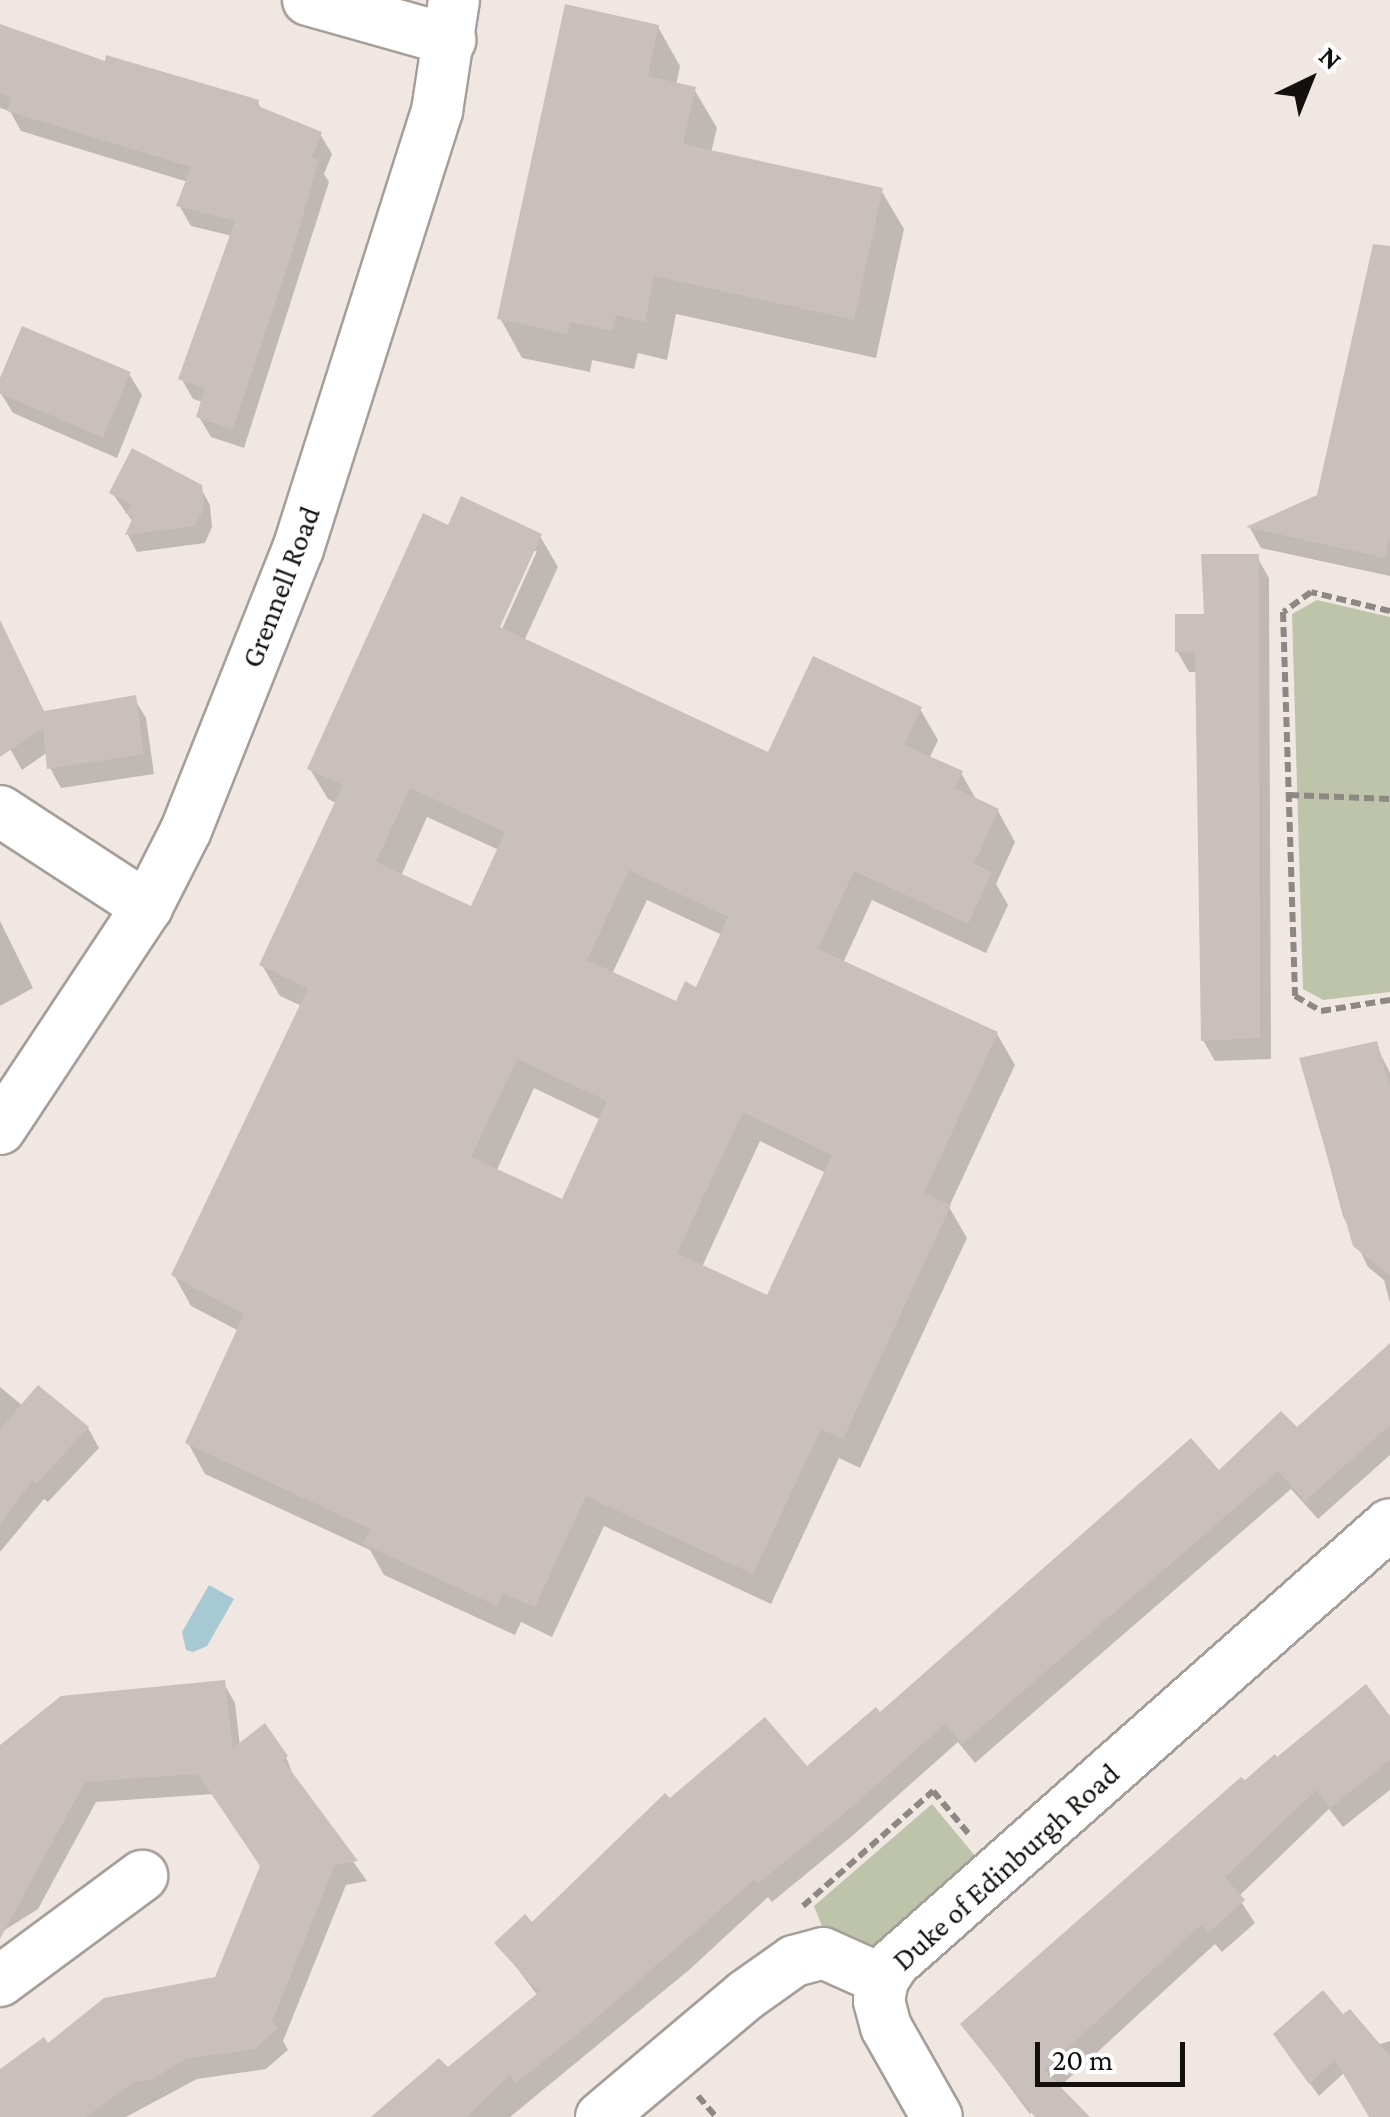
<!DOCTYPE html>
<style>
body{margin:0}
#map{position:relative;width:1390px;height:2117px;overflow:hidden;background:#f0e7e2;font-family:"Crimson Pro",serif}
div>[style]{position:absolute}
.green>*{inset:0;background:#bec4a9}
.water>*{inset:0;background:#a6c9d4}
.shadow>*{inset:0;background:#0003}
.building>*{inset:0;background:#c9c0bb;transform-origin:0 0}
.path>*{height:6px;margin-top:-3px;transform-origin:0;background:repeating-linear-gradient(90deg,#8e8884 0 10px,transparent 0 15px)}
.roads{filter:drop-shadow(2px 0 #a69e99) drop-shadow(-2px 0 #a69e99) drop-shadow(0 2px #a69e99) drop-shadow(0 -2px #a69e99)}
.street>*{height:50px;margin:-25px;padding:0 25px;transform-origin:25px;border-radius:25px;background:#fff}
span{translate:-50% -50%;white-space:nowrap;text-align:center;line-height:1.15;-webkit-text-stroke:9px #fff;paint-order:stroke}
.street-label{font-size:30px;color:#13100e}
.north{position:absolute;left:1260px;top:30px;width:100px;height:100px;-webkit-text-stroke:8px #fff;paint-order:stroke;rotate:43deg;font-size:28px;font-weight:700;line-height:40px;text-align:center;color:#13100e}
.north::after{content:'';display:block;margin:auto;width:35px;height:45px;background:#13100e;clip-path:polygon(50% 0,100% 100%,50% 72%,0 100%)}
.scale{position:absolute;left:1035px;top:2042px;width:150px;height:45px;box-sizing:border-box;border:5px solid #13100e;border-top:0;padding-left:12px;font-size:30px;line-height:35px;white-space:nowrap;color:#13100e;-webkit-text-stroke:8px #fff;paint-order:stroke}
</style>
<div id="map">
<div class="green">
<i style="clip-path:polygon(1317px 600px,1390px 617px,1390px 992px,1323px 1000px,1303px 989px,1292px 614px)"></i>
<i style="clip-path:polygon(932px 1804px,986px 1869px,879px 1966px,828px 1942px,814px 1906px)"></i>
</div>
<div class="water">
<i style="clip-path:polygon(209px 1585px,234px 1599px,207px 1646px,193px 1652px,186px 1650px,182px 1632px)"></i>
</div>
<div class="shadow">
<i style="clip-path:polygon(0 26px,107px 64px,258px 103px,262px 110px,320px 134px,332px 154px,324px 174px,329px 182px,244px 448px,211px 437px,199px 417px,203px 402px,193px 399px,181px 378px,232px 236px,191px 226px,179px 205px,188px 182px,21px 131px,10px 111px,0 108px)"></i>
<i style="clip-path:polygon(658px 27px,680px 66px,676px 85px,694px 89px,717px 128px,711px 153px,881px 190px,904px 229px,876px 358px,676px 314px,667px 360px,638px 353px,634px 369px,592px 360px,590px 372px,522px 358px,500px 318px)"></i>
<i style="clip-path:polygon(1390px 276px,1390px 576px,1261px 548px,1250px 528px,1319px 497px)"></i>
<i style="clip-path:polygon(24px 329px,129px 374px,142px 395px,117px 458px,13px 413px,0 392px)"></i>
<i style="clip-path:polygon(200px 487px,210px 505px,212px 527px,205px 543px,137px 552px,128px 535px,133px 522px,112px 493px)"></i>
<i style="clip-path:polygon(evenodd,449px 528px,540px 536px,558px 567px,524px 641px,770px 755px,920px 709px,938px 740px,929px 759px,961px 773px,977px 801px,998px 811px,1015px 842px,996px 884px,1008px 905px,986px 953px,872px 900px,843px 963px,997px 1034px,1015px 1065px,949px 1207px,967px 1238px,860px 1468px,839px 1458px,771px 1604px,604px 1526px,552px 1637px,521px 1622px,515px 1635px,384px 1575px,370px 1550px,205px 1474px,188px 1443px,239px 1331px,191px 1306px,174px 1275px,302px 1006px,280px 996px,262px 965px,338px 804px,328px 799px,310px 769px,449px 528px,531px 551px,537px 551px,497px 640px,492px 638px,531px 551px,449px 528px,427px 817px,499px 850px,472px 909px,401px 876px,427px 817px,449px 528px,647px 900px,722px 935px,697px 990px,677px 1004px,612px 974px,647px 900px,449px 528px,534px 1088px,601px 1120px,563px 1203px,496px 1172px,534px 1088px,449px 528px,760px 1141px,826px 1173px,768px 1298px,702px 1267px,760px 1141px)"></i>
<i style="clip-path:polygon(1257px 557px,1269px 578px,1271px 1059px,1215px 1061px,1203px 1040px,1198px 672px,1189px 672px,1177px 651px)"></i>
<i style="clip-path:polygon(0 652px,44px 713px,134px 698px,146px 718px,154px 774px,61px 788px,50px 768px,48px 752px,22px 770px,4px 738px,0 740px)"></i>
<i style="clip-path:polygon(0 921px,33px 988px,0 1006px)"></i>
<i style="clip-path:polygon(1375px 1043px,1390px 1073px,1390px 1303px,1384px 1280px,1368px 1267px,1343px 1216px,1302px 1060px)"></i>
<i style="clip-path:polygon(1390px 1347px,1390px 1455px,1318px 1519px,1291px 1489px,975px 1763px,958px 1742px,851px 1837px,772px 1902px,768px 1897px,689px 1970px,510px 2117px,376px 2117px,447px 2071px,538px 1996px,498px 1943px,532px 1926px,670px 1801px,807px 1770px,1219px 1473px,1297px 1431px)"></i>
<i style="clip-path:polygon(0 1387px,23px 1406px,88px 1428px,99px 1448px,48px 1502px,44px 1499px,0 1552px)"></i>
<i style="clip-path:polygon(223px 1682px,235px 1703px,240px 1746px,286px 1757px,295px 1780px,367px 1881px,346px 1885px,283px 2041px,288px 2050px,266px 2069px,197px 2079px,126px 2117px,0 2117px,0 2071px,47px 2047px,217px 1979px,262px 1868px,213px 1794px,96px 1802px,38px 1909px,0 1933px,0 1760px)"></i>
<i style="clip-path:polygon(1390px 1720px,1390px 1790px,1343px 1827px,1329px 1809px,1238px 1897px,1255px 1923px,1222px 1952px,1215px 1944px,1030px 2114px,963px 2025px,1276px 1760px)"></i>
<i style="clip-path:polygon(1343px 2018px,1377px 2045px,1390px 2041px,1390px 2117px,1371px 2117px,1345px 2072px,1319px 2096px,1284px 2048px)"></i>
</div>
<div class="building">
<i style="clip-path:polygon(565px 4px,659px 25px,648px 76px,696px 87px,683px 144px,883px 188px,854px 320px,654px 276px,645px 322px,616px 315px,612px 331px,570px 322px,568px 334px,497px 319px)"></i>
<i style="clip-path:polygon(0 24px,105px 61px,106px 55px,259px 100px,258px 106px,322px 132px,312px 157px,319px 160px,291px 256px,233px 429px,196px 417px,205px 388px,178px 379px,235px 221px,176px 206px,191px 167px,7px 111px,11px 97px,0 93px)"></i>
<i style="clip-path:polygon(1373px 244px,1390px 246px,1390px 536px,1385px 558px,1246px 527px,1317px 495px)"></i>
<i style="left:22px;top:326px;width:118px;height:71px;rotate:23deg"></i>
<i style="clip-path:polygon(132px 448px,202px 485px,204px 508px,195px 526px,125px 535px,133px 517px,125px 513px,131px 504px,109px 493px)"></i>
<i style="clip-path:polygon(evenodd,461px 496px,542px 534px,500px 627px,768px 752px,813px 656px,922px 707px,904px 745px,963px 771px,955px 788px,999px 809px,974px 864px,992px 872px,968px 924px,854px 871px,818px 949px,998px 1032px,924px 1193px,951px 1205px,843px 1439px,821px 1429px,753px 1574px,586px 1496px,535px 1607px,503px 1593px,497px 1606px,363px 1544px,370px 1529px,185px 1443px,244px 1314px,171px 1275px,308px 988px,259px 965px,343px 785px,307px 769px,423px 513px,448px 525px,461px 496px,410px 788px,505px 832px,471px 906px,376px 862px,410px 788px,461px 496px,629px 870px,728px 917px,696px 987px,685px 981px,676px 1001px,587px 960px,629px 870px,461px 496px,517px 1059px,607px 1101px,562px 1199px,471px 1157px,517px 1059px,461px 496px,743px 1112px,832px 1155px,767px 1295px,677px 1253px,743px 1112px)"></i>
<i style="clip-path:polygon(1201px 554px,1259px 554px,1260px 1038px,1201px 1041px,1195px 653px,1175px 652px,1175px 614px,1204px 614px)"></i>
<i style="clip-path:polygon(0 620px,44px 711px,136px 695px,144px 754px,47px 769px,43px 728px,0 757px)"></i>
<i style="clip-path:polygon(1377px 1041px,1390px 1087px,1390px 1276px,1353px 1246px,1299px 1058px)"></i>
<i style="clip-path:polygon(1390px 1343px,1390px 1425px,1305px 1501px,1278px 1471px,962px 1744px,945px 1724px,840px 1817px,758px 1883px,755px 1879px,586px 2027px,516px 2083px,510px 2075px,466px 2117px,371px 2117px,439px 2058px,448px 2067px,539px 1992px,494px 1943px,525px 1914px,532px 1922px,665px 1793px,670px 1798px,765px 1717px,807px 1766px,876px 1707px,880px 1712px,1191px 1438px,1219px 1470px,1281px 1411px,1297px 1427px)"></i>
<i style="clip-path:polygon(38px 1385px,89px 1427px,36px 1484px,32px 1481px,0 1524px,0 1429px)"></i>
<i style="clip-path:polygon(225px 1680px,233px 1748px,265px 1723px,288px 1756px,283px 1760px,358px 1861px,335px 1865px,272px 2021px,278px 2028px,255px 2049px,185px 2059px,153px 2079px,134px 2082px,86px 2117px,0 2117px,0 2069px,44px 2037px,48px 2043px,104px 1998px,215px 1977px,260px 1866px,198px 1774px,85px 1782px,0 1939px,0 1745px,61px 1696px)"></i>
<i style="clip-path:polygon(1366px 1684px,1390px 1716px,1390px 1760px,1330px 1808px,1316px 1790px,1225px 1877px,1245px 1900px,1208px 1933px,1201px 1925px,1044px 2070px,1090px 2117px,1035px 2117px,960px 2024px,1241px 1777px,1245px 1780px,1275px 1754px,1277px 1757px)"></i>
<i style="clip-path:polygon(1323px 1990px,1343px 2014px,1350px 2009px,1390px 2056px,1390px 2117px,1369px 2117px,1335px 2060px,1309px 2084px,1273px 2034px)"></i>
</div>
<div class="path">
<i style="left:1390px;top:611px;width:81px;rotate:-166.5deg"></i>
<i style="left:1311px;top:592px;width:34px;rotate:144deg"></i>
<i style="left:1283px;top:612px;width:384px;rotate:88.2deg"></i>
<i style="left:1295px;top:996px;width:30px;rotate:30deg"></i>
<i style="left:1321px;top:1011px;width:70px;rotate:-9.1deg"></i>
<i style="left:1289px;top:795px;width:101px;rotate:2.3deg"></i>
<i style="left:803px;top:1906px;width:174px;rotate:-41.5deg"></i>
<i style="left:933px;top:1791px;width:55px;rotate:50.2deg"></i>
<i style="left:698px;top:2096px;width:28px;rotate:49deg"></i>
</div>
<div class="roads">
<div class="street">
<i style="left:308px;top:0;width:148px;rotate:15.7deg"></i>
<i style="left:0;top:811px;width:176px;rotate:33.1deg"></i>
<i style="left:0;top:1129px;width:266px;rotate:-56.5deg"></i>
<i style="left:147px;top:907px;width:86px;rotate:-63.1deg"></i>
<i style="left:186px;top:830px;width:302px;rotate:-68.3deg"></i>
<i style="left:298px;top:549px;width:460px;rotate:-72.4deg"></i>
<i style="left:437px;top:111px;width:112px;rotate:-81.3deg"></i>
<i style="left:883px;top:1980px;width:21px;rotate:101deg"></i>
<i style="left:879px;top:2001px;width:27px;rotate:75deg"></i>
<i style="left:886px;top:2027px;width:103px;rotate:60.5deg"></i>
<i style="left:0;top:1981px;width:177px;rotate:-36.5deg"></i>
<i style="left:601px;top:2117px;width:189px;rotate:-40.1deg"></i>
<i style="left:746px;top:1995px;width:59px;rotate:-35.3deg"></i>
<i style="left:794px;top:1961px;width:30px;rotate:-15deg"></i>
<i style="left:823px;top:1953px;width:66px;rotate:24.2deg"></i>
<i style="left:883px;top:1980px;width:20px;rotate:-57deg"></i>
<i style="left:894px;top:1963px;width:662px;rotate:-41.51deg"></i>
</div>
</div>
<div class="street-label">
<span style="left:281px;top:587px;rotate:-69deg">Grennell Road</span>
<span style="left:1006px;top:1867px;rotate:-42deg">Duke of Edinburgh Road</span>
</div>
<div class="north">N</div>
<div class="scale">20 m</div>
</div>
